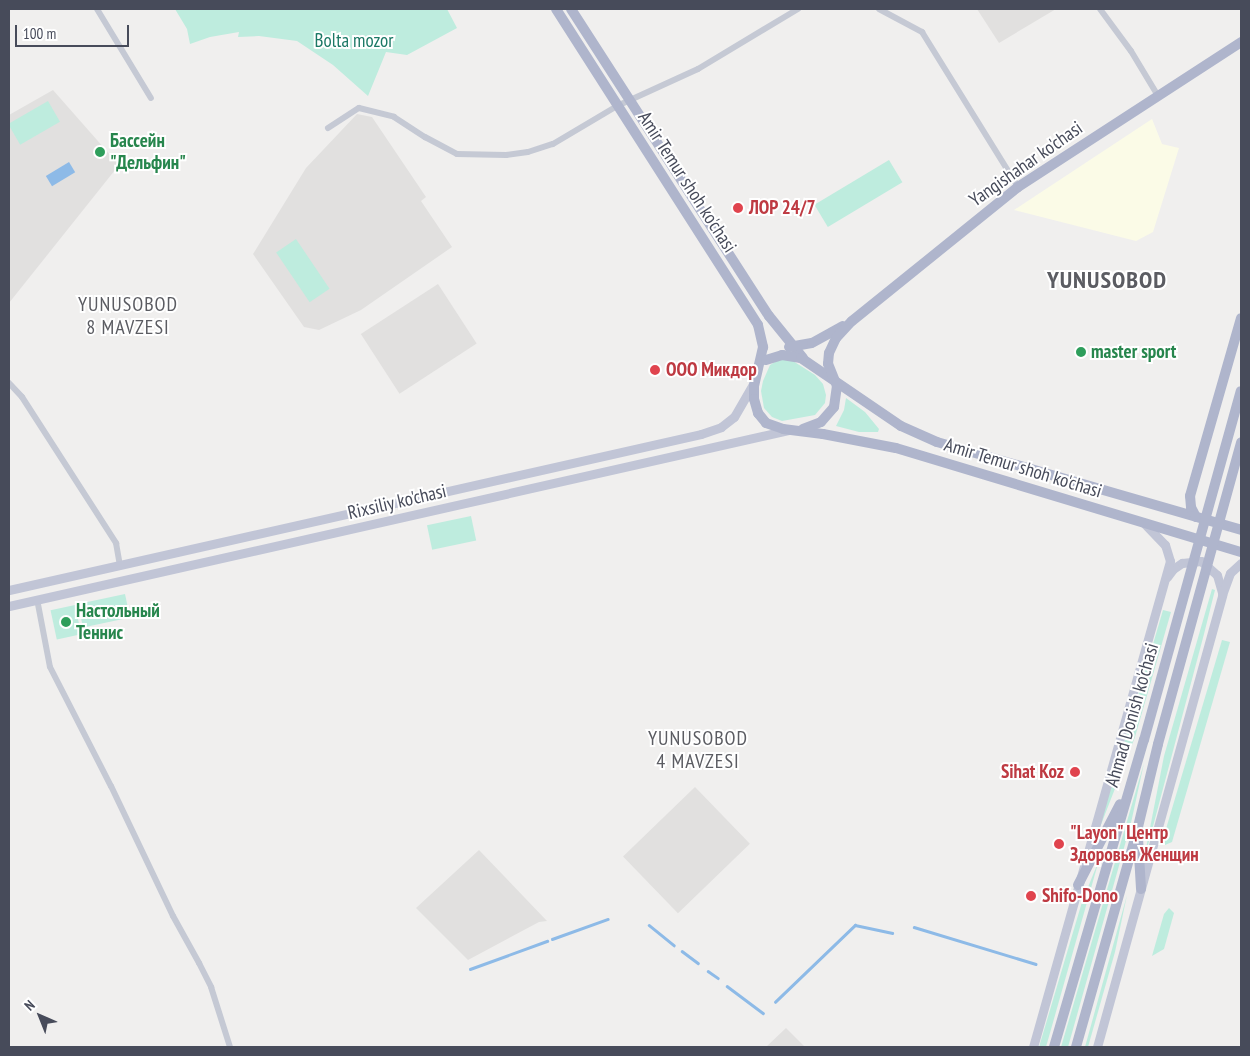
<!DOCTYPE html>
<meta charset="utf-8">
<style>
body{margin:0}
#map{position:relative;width:1250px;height:1056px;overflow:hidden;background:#f0efee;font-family:"PT Sans Narrow",sans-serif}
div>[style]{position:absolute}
.commercial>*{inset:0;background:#fbfbe7}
.education>*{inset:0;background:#e1e0df;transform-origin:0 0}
.green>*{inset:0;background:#beecde;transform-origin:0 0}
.water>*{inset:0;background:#8dbae7;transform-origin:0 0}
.stream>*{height:2.5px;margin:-1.25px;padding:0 1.25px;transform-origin:1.25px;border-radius:1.25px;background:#8dbae7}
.street>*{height:6px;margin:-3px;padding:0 3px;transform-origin:3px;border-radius:3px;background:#c5c9d4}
.secondary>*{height:9px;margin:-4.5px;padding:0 4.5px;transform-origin:4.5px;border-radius:4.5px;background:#c1c5d6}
.primary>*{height:10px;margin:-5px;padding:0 5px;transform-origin:5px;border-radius:5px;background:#afb5cc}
.dots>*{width:14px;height:14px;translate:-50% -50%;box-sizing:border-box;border:2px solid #fff;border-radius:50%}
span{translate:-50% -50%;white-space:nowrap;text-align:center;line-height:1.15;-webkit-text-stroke:4px #fff;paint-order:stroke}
.park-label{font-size:19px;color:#1b7865}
.leisure-label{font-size:19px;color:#27864d;font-weight:700}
.left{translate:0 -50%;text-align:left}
.street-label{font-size:19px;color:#474b5a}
.health-label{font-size:19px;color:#be3a42;font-weight:700}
.right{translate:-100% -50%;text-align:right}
.neighbourhood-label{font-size:20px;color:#5b5c62;letter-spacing:1px}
.district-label{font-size:24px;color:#5b5c62;font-weight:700;letter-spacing:1px}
.frame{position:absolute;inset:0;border:10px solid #474b5a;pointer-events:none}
.north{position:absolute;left:15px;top:991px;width:50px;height:50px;-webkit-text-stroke:4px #fff;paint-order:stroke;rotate:316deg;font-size:14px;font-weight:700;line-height:20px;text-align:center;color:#474b5a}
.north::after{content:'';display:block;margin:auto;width:18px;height:22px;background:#474b5a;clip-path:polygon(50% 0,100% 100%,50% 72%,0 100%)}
.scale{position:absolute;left:15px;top:25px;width:114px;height:22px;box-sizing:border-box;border:2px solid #474b5a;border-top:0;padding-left:6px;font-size:15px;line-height:18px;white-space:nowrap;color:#474b5a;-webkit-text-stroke:4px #fff;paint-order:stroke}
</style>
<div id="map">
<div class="commercial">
<i style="clip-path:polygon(1152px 119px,1162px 144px,1179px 148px,1153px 232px,1136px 241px,1014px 210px)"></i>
</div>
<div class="education">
<i style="clip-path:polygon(977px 9px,1056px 9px,999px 43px)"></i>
<i style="clip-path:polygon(53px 90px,119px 165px,9px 303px,9px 115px)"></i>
<i style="clip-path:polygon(357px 114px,372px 117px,426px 197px,421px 201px,452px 247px,361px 310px,319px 330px,304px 327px,253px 254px,306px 168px)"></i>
<i style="left:438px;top:284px;width:71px;height:92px;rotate:57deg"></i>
<i style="left:695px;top:787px;width:79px;height:100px;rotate:46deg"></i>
<i style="clip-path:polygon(479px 850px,547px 921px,539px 922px,468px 960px,416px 908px)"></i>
<i style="clip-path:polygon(786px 1028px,805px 1047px,766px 1047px)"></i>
</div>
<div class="green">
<i style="clip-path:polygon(175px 9px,447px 9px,457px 28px,407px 55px,386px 52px,368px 96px,333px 65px,297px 41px,259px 36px,238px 37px,239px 32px,210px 37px,190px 44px,187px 29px)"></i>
<i style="left:48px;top:101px;width:24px;height:46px;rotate:60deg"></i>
<i style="left:889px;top:160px;width:26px;height:87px;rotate:59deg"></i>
<i style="left:296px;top:239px;width:60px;height:24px;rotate:56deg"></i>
<i style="clip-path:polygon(780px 359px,793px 361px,815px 375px,823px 384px,826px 395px,825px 403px,815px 415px,782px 421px,772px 417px,764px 408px,761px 391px,763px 381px,770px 365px)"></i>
<i style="clip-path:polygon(846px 398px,865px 412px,879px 429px,878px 432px,859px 432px,836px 426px,844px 410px)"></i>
<i style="left:471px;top:516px;width:25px;height:45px;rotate:78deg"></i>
<i style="clip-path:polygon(1212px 589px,1215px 590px,1204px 634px,1143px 864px,1164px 756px)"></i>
<i style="left:125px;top:594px;width:24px;height:48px;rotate:78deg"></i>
<i style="left:75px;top:605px;width:30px;height:25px;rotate:78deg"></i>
<i style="clip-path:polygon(1163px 610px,1171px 612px,1135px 737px,1097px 835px)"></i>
<i style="clip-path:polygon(1222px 640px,1230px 642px,1172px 842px,1165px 845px,1163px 839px)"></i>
<i style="clip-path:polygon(1144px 763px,1131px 823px,1068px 1047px,1061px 1047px)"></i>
<i style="clip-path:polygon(1099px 860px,1046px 1047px,1039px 1047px,1082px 902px)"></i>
<i style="clip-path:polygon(1127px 895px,1115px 952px,1088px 1047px,1085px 1047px)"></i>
<i style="clip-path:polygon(1169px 908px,1174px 913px,1164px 949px,1152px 956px,1164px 914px)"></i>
</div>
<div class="water">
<i style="left:69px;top:162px;width:12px;height:27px;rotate:59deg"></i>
</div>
<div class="stream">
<i style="left:649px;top:925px;width:32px;rotate:39deg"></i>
<i style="left:914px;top:927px;width:127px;rotate:16.9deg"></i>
<i style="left:552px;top:939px;width:59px;rotate:-19.7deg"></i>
<i style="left:682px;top:951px;width:20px;rotate:37deg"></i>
<i style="left:470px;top:969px;width:82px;rotate:-20deg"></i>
<i style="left:708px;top:971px;width:12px;rotate:35deg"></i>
<i style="left:727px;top:986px;width:45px;rotate:36.9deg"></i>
<i style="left:775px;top:1002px;width:111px;rotate:-43.9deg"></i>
<i style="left:855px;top:925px;width:38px;rotate:12deg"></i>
</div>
<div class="street">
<i style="left:97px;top:9px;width:104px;rotate:58.8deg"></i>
<i style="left:879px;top:9px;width:49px;rotate:28.1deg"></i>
<i style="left:922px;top:32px;width:182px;rotate:58.2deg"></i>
<i style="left:1100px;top:9px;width:52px;rotate:53.6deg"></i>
<i style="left:1131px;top:51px;width:52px;rotate:59deg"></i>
<i style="left:328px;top:128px;width:37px;rotate:-33deg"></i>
<i style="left:359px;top:108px;width:36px;rotate:14deg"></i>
<i style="left:394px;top:117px;width:37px;rotate:33deg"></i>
<i style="left:425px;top:137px;width:36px;rotate:28deg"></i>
<i style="left:457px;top:154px;width:49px;rotate:1.2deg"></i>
<i style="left:506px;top:155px;width:22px;rotate:-8deg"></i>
<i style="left:528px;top:152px;width:26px;rotate:-18deg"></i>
<i style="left:553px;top:144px;width:74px;rotate:-30.7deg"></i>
<i style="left:617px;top:106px;width:89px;rotate:-24.6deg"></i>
<i style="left:698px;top:69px;width:117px;rotate:-31deg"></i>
<i style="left:9px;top:383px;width:19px;rotate:47deg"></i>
<i style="left:22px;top:397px;width:174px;rotate:57.2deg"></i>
<i style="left:116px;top:543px;width:22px;rotate:80deg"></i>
<i style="left:37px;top:599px;width:69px;rotate:79.2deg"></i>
<i style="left:50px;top:667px;width:134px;rotate:62.9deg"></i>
<i style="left:111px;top:786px;width:144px;rotate:64.5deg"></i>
<i style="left:173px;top:916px;width:54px;rotate:61deg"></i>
<i style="left:199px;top:963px;width:27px;rotate:63deg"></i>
<i style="left:211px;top:987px;width:63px;rotate:72.4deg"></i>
</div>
<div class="secondary">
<i style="left:1167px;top:577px;width:10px;rotate:-53deg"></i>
<i style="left:1173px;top:569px;width:11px;rotate:-34deg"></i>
<i style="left:1182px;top:563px;width:19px;rotate:-6deg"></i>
<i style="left:1201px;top:561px;width:21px;rotate:41deg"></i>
<i style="left:1217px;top:575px;width:18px;rotate:74deg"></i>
<i style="left:9px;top:590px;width:709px;rotate:-12.7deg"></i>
<i style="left:701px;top:434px;width:21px;rotate:-19deg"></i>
<i style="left:721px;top:427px;width:16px;rotate:-38deg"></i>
<i style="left:734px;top:417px;width:39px;rotate:-60deg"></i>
<i style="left:9px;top:606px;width:800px;rotate:-12.72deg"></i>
<i style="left:1033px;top:1047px;width:505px;rotate:-74.26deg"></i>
<i style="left:1170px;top:561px;width:17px;rotate:-107deg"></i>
<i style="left:1165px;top:545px;width:32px;rotate:-134deg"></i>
<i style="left:1097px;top:1047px;width:469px;rotate:-74.5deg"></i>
<i style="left:1222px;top:595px;width:23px;rotate:-70deg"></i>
<i style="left:1230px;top:573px;width:15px;rotate:-42deg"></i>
</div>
<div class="primary">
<i style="left:556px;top:9px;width:375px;rotate:57.4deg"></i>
<i style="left:758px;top:325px;width:23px;rotate:77deg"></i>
<i style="left:763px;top:347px;width:39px;rotate:103deg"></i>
<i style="left:754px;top:385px;width:14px;rotate:90deg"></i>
<i style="left:754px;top:399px;width:15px;rotate:74deg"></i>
<i style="left:758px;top:413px;width:13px;rotate:51deg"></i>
<i style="left:766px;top:423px;width:18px;rotate:19deg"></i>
<i style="left:783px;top:429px;width:40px;rotate:7.1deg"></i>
<i style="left:823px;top:434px;width:74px;rotate:10.9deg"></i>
<i style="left:896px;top:448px;width:360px;rotate:16.8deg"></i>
<i style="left:571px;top:9px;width:365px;rotate:57.2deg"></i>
<i style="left:769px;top:316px;width:54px;rotate:51deg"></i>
<i style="left:789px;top:347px;width:23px;rotate:-10deg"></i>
<i style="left:812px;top:343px;width:35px;rotate:-29deg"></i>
<i style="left:766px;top:360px;width:17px;rotate:-17deg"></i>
<i style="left:782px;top:355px;width:19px;rotate:9deg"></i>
<i style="left:801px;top:358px;width:121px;rotate:34.2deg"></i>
<i style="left:901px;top:426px;width:39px;rotate:24deg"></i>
<i style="left:937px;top:442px;width:316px;rotate:16.1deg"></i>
<i style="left:803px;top:429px;width:19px;rotate:-21deg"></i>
<i style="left:821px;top:422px;width:20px;rotate:-49deg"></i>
<i style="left:834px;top:407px;width:21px;rotate:-82deg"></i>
<i style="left:837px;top:386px;width:24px;rotate:-112deg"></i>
<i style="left:828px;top:364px;width:11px;rotate:-85deg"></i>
<i style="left:829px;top:353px;width:17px;rotate:-65deg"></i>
<i style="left:836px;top:338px;width:23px;rotate:-47deg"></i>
<i style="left:852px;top:321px;width:213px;rotate:-38.9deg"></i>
<i style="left:1018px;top:187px;width:266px;rotate:-33deg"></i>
<i style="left:1196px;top:517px;width:11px;rotate:-117deg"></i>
<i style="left:1191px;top:507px;width:11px;rotate:-95deg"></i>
<i style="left:1190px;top:496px;width:185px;rotate:-74deg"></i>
<i style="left:1138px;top:838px;width:51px;rotate:86.6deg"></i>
<i style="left:1078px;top:885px;width:91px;rotate:-62.6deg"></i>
<i style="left:1054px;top:1047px;width:320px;rotate:-73.7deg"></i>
<i style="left:1144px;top:740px;width:362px;rotate:-74.5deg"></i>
<i style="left:1076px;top:1047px;width:224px;rotate:-74.2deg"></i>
<i style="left:1137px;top:831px;width:89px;rotate:-76.4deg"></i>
<i style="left:1158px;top:744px;width:313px;rotate:-74.6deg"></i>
</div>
<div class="dots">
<i style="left:100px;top:152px;background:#2e9e5b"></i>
<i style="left:738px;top:208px;background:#e0444e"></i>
<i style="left:1081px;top:352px;background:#2e9e5b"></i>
<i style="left:655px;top:370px;background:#e0444e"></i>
<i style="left:66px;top:622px;background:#2e9e5b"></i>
<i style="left:1075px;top:772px;background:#e0444e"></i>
<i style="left:1059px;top:844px;background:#e0444e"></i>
<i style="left:1031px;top:896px;background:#e0444e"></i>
</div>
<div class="park-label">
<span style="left:354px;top:41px">Bolta mozor</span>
</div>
<div class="leisure-label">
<span class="left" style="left:110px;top:152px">Бассейн<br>"Дельфин"</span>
<span class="left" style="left:1091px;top:352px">master sport</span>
<span class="left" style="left:76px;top:622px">Настольный<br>Теннис</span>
</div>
<div class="street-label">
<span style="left:1026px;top:164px;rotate:-35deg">Yangishahar ko'chasi</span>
<span style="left:687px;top:182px;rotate:57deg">Amir Temur shoh ko'chasi</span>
<span style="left:1023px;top:468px;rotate:17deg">Amir Temur shoh ko'chasi</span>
<span style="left:397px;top:502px;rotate:-13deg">Rixsiliy ko'chasi</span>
<span style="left:1132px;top:715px;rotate:-74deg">Ahmad Donish ko'chasi</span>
</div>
<div class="health-label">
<span class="left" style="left:749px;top:208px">ЛОР 24/7</span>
<span class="left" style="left:666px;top:370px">ООО Микдор</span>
<span class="right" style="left:1064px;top:772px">Sihat Koz</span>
<span class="left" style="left:1070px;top:844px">"Layon" Центр<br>Здоровья Женщин</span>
<span class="left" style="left:1042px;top:896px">Shifo-Dono</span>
</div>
<div class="neighbourhood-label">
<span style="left:128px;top:316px">YUNUSOBOD<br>8 MAVZESI</span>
<span style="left:698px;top:750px">YUNUSOBOD<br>4 MAVZESI</span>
</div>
<div class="district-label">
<span style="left:1107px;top:280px">YUNUSOBOD</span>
</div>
<div class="frame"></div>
<div class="north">N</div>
<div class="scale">100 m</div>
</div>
